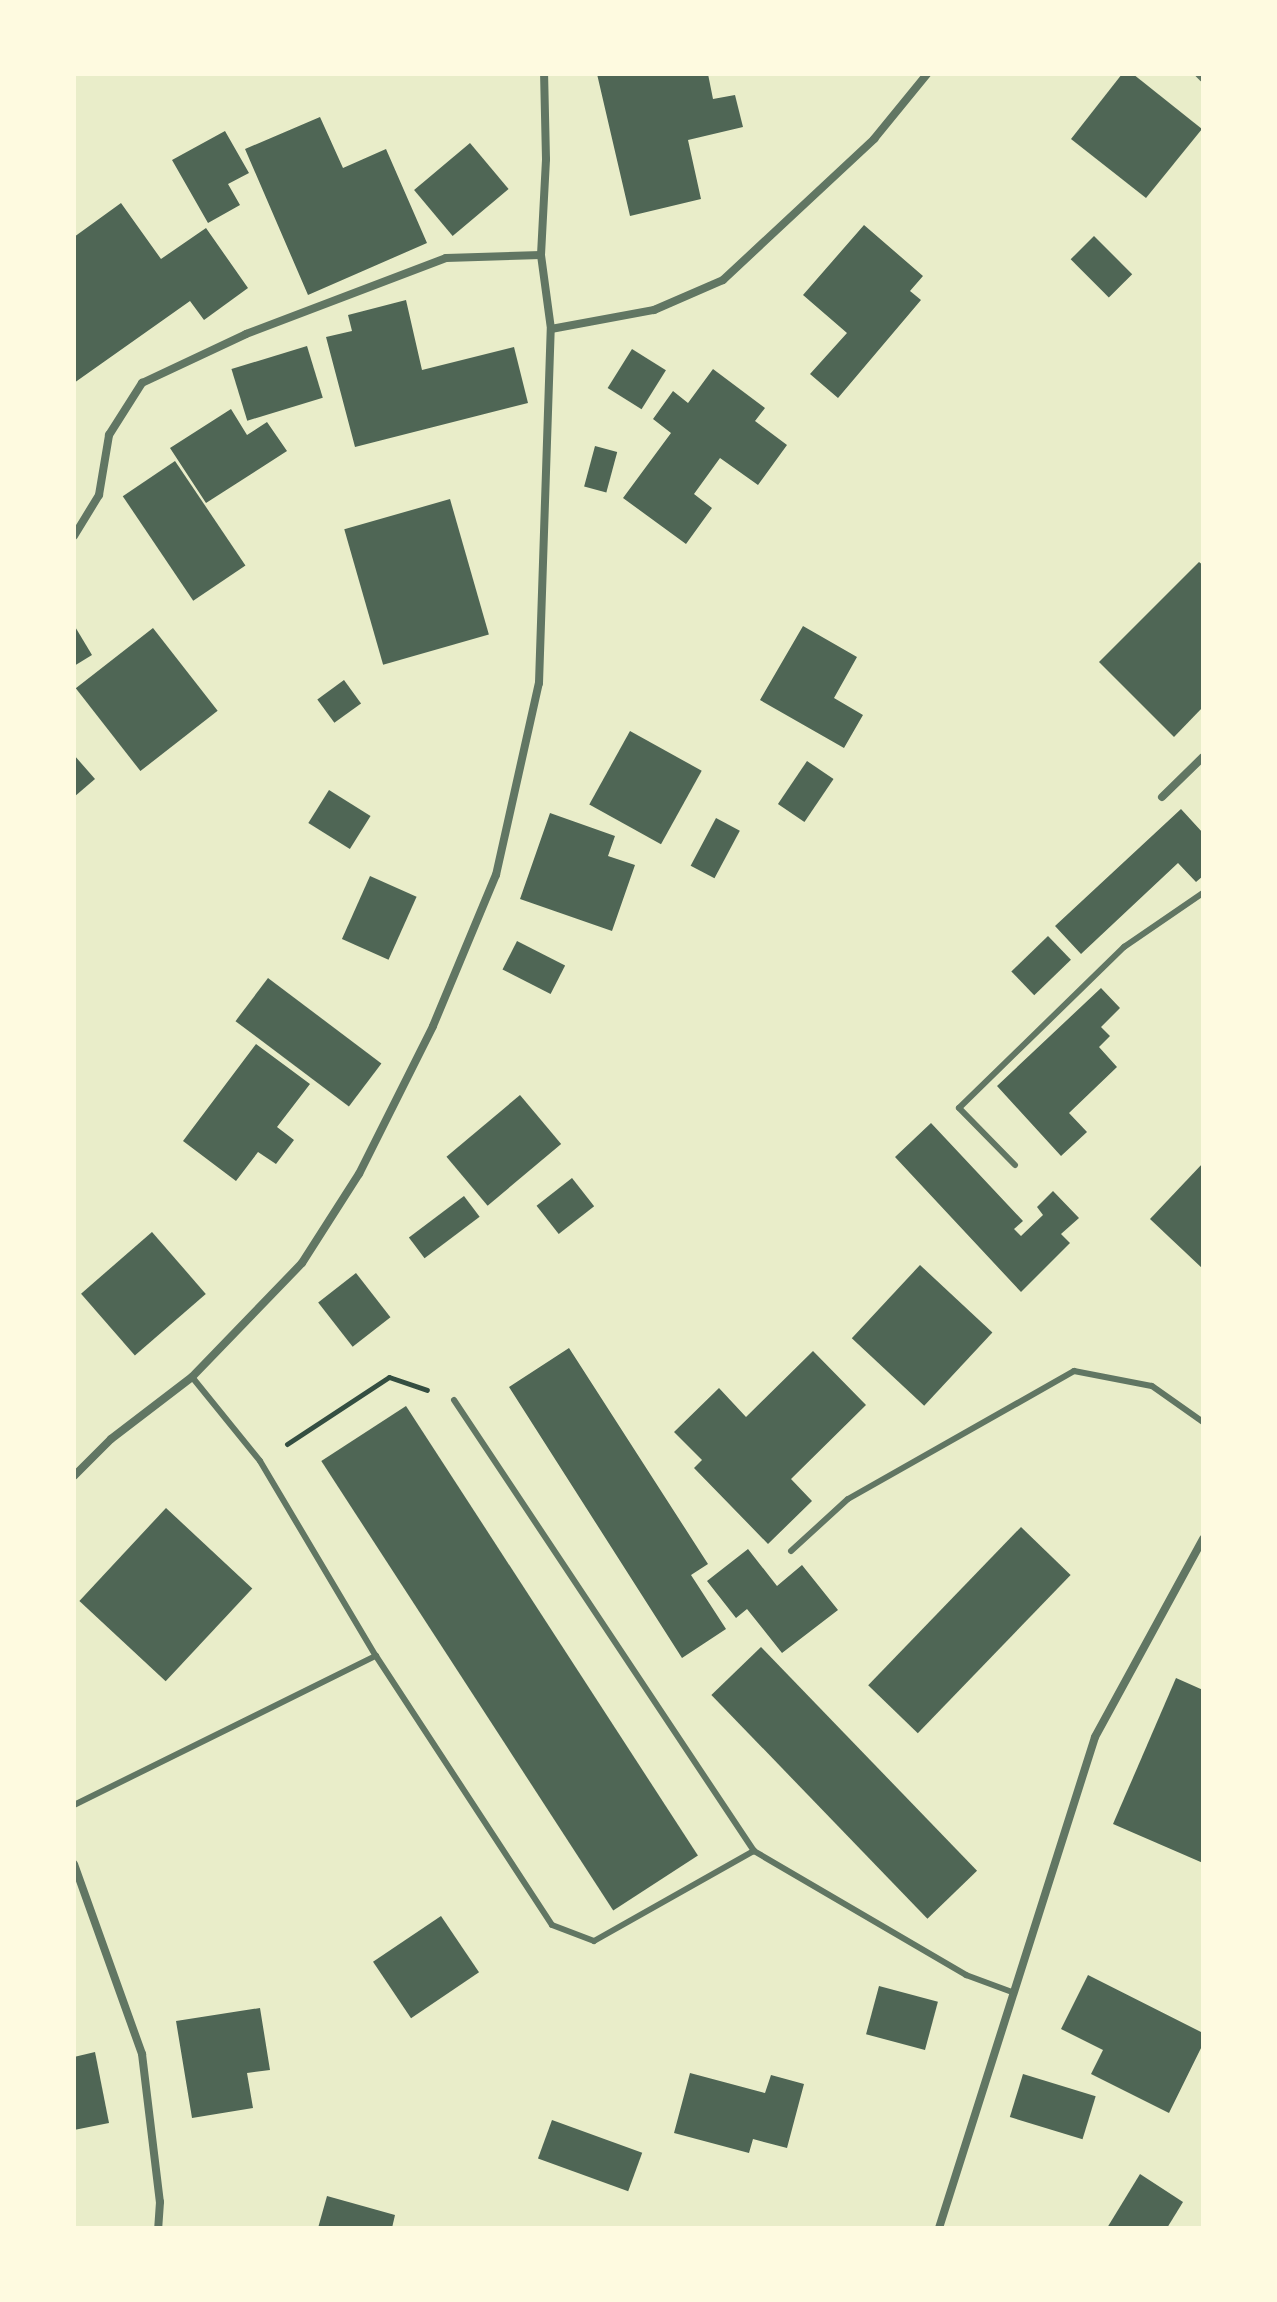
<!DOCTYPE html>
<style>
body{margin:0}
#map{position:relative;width:1277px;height:2302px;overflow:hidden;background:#e9edc9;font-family:"DejaVu Sans",sans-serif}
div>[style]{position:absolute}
.building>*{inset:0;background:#4f6655;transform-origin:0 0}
.path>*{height:5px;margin:-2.5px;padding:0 2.5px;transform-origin:2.5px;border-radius:2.5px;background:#344e41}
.service>*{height:6px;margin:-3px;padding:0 3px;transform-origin:3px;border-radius:3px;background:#617663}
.minor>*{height:8px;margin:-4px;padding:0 4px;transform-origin:4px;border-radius:4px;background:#617663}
span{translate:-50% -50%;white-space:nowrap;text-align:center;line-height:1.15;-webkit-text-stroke:7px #fefae0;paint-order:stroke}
.frame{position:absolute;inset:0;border:76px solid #fefae0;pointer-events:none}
</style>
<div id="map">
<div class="building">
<i style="clip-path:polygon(597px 74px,708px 74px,713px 99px,735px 95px,743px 127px,688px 140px,701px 199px,630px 216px)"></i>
<i style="clip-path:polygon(1122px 74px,1133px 74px,1202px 129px,1146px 198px,1071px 139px)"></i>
<i style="clip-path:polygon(320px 117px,343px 168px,386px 149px,427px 243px,308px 295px,245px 149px)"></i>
<i style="clip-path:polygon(225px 131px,249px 173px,228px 184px,240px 205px,208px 223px,172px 160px)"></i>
<i style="left:470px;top:143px;width:60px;height:73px;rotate:50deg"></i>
<i style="clip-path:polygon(121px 203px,161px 259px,206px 228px,248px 288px,204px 320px,190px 301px,74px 383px,74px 237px)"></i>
<i style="clip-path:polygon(864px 225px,923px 276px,910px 291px,921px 300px,838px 398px,810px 374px,847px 333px,803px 295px)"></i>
<i style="left:1094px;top:236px;width:54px;height:33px;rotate:45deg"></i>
<i style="clip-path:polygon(406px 300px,422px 370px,514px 347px,528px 403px,355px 447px,326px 337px,352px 331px,348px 315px)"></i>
<i style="left:307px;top:346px;width:54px;height:79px;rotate:73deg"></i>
<i style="left:632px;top:349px;width:40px;height:46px;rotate:32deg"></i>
<i style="clip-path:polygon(713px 369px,765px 408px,755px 421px,787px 445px,758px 485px,720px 458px,694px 494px,712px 508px,686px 544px,623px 498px,671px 433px,653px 419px,673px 391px,688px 403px)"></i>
<i style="clip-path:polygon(231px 409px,247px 435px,267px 422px,287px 451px,206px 503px,170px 448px)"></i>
<i style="left:595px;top:446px;width:23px;height:42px;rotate:15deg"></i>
<i style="left:175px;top:461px;width:126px;height:63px;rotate:56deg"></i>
<i style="left:450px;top:499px;width:141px;height:110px;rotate:74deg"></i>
<i style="clip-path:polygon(1199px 562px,1203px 565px,1203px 707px,1174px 737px,1099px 662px)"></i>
<i style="clip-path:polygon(74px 625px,92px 655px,74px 666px)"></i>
<i style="clip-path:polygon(803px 626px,857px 657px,834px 698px,863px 715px,844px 748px,760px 700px)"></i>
<i style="left:153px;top:628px;width:105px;height:98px;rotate:52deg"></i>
<i style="left:344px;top:680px;width:29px;height:33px;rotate:54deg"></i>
<i style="left:630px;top:731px;width:82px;height:84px;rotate:29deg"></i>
<i style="clip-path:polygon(74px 755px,95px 779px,74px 797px)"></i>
<i style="left:807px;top:761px;width:32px;height:52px;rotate:34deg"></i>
<i style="left:329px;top:790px;width:49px;height:39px;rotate:32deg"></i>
<i style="clip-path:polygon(1181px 809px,1203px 833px,1203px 876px,1196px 882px,1178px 863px,1081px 954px,1055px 926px)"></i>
<i style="clip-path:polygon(550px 813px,615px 836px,608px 856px,635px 865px,612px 931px,520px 899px)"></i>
<i style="left:716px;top:818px;width:27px;height:54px;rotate:28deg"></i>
<i style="left:370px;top:876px;width:51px;height:69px;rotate:24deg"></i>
<i style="left:1048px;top:936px;width:33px;height:51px;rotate:46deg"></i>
<i style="left:517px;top:941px;width:54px;height:32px;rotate:27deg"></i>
<i style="left:268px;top:978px;width:142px;height:54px;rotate:37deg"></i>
<i style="clip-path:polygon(1101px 988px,1120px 1008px,1101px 1027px,1110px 1036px,1099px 1047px,1117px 1067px,1069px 1113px,1087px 1132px,1061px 1156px,997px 1086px)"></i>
<i style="clip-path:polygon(256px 1044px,310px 1084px,277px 1127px,294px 1140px,276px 1164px,258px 1152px,236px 1181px,183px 1141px)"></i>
<i style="left:520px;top:1095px;width:64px;height:96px;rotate:50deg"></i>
<i style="clip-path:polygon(931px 1123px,1023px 1221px,1014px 1229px,1021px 1236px,1043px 1215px,1037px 1207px,1053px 1191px,1079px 1218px,1061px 1234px,1070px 1243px,1021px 1292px,895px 1157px)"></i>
<i style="clip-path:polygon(1203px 1163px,1203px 1269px,1150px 1219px)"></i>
<i style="left:572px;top:1178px;width:36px;height:45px;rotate:52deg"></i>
<i style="left:464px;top:1196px;width:26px;height:69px;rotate:53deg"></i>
<i style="left:152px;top:1232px;width:82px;height:94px;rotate:49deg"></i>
<i style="left:920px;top:1265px;width:99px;height:100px;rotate:43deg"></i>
<i style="left:356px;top:1273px;width:56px;height:48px;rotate:52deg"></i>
<i style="clip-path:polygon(569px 1348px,708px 1564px,691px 1575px,726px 1629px,682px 1658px,509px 1387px)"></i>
<i style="clip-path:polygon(813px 1351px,866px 1405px,791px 1479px,812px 1501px,768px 1544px,694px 1468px,702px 1460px,674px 1432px,719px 1388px,746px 1417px)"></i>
<i style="left:406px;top:1406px;width:536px;height:101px;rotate:57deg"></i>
<i style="left:166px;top:1508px;width:118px;height:127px;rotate:43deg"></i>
<i style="left:1021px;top:1527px;width:69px;height:220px;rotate:44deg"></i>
<i style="clip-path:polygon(748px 1549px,777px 1586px,802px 1565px,838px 1610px,782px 1653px,747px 1609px,736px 1618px,707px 1581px)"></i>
<i style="left:761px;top:1647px;width:311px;height:69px;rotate:46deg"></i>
<i style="clip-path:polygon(1176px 1678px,1203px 1690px,1203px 1863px,1113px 1824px)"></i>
<i style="left:441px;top:1916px;width:68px;height:82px;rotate:56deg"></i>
<i style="clip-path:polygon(1088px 1975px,1203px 2033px,1203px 2044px,1169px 2113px,1091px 2074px,1103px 2050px,1061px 2029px)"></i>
<i style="left:879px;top:1986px;width:61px;height:50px;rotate:15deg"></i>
<i style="clip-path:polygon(260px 2008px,270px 2070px,247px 2073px,253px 2108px,192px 2118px,176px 2021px)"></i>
<i style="clip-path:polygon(95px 2052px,109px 2123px,74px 2130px,74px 2057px)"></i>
<i style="clip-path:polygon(690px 2073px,765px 2093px,771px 2075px,804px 2084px,787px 2148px,753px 2139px,749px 2153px,674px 2133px)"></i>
<i style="left:1023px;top:2074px;width:76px;height:45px;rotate:17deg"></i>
<i style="left:552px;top:2120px;width:96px;height:41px;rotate:20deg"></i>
<i style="clip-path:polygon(1140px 2174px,1183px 2202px,1167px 2228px,1107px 2228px)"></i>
<i style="clip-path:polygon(327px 2196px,395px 2215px,392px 2228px,318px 2228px)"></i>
</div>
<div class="path">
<i style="left:287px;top:1444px;width:122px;rotate:-33.3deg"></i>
<i style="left:389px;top:1377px;width:40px;rotate:18.9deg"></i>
</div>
<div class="service">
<i style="left:1015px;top:1165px;width:80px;rotate:-134.5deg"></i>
<i style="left:959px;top:1108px;width:231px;rotate:-44.3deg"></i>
<i style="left:1124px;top:947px;width:96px;rotate:-34.4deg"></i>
<i style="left:192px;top:1377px;width:108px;rotate:51deg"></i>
<i style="left:260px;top:1461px;width:227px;rotate:59.3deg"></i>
<i style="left:376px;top:1656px;width:321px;rotate:56.8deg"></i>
<i style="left:552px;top:1925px;width:45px;rotate:20.9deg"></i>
<i style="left:594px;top:1941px;width:184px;rotate:-29.4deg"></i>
<i style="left:454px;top:1400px;width:542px;rotate:56.37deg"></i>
<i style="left:754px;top:1851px;width:246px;rotate:30.3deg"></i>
<i style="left:966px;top:1975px;width:49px;rotate:20.3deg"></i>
<i style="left:791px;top:1551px;width:77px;rotate:-42.4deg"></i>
<i style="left:848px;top:1499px;width:260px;rotate:-29.5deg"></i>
<i style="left:1074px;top:1371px;width:79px;rotate:10.9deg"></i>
<i style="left:1152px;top:1386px;width:62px;rotate:35.2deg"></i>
<i style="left:74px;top:1805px;width:337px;rotate:-26.3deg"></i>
</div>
<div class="minor">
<i style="left:1199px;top:74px;width:6px;rotate:45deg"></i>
<i style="left:551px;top:329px;width:105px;rotate:-10.5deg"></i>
<i style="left:654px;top:310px;width:75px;rotate:-23.5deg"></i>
<i style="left:723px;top:280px;width:207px;rotate:-43deg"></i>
<i style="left:874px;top:139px;width:84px;rotate:-50.8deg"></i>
<i style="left:74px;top:536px;width:48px;rotate:-58.6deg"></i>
<i style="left:99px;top:495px;width:61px;rotate:-80.5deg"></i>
<i style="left:109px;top:435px;width:62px;rotate:-57.6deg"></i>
<i style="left:142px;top:383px;width:115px;rotate:-25.2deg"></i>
<i style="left:246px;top:334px;width:214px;rotate:-20.8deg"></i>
<i style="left:446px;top:258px;width:95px;rotate:-1.8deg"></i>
<i style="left:1162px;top:797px;width:57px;rotate:-44.3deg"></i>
<i style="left:74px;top:1476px;width:52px;rotate:-45deg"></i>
<i style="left:111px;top:1439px;width:102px;rotate:-37.4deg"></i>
<i style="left:192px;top:1377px;width:158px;rotate:-46deg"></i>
<i style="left:302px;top:1263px;width:106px;rotate:-57.4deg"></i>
<i style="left:359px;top:1174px;width:165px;rotate:-63.4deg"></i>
<i style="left:433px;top:1026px;width:164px;rotate:-67.4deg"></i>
<i style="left:496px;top:875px;width:197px;rotate:-77.4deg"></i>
<i style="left:539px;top:683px;width:354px;rotate:-88.1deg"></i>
<i style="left:551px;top:329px;width:75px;rotate:-97.7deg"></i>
<i style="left:541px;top:255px;width:96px;rotate:-87deg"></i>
<i style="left:546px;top:159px;width:85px;rotate:-91.3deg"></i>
<i style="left:74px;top:1864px;width:202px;rotate:70.3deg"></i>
<i style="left:142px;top:2054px;width:149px;rotate:83.1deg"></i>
<i style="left:160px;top:2202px;width:26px;rotate:94deg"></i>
<i style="left:939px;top:2228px;width:515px;rotate:-72.37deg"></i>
<i style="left:1095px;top:1737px;width:226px;rotate:-61.4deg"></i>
</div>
<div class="frame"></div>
</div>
